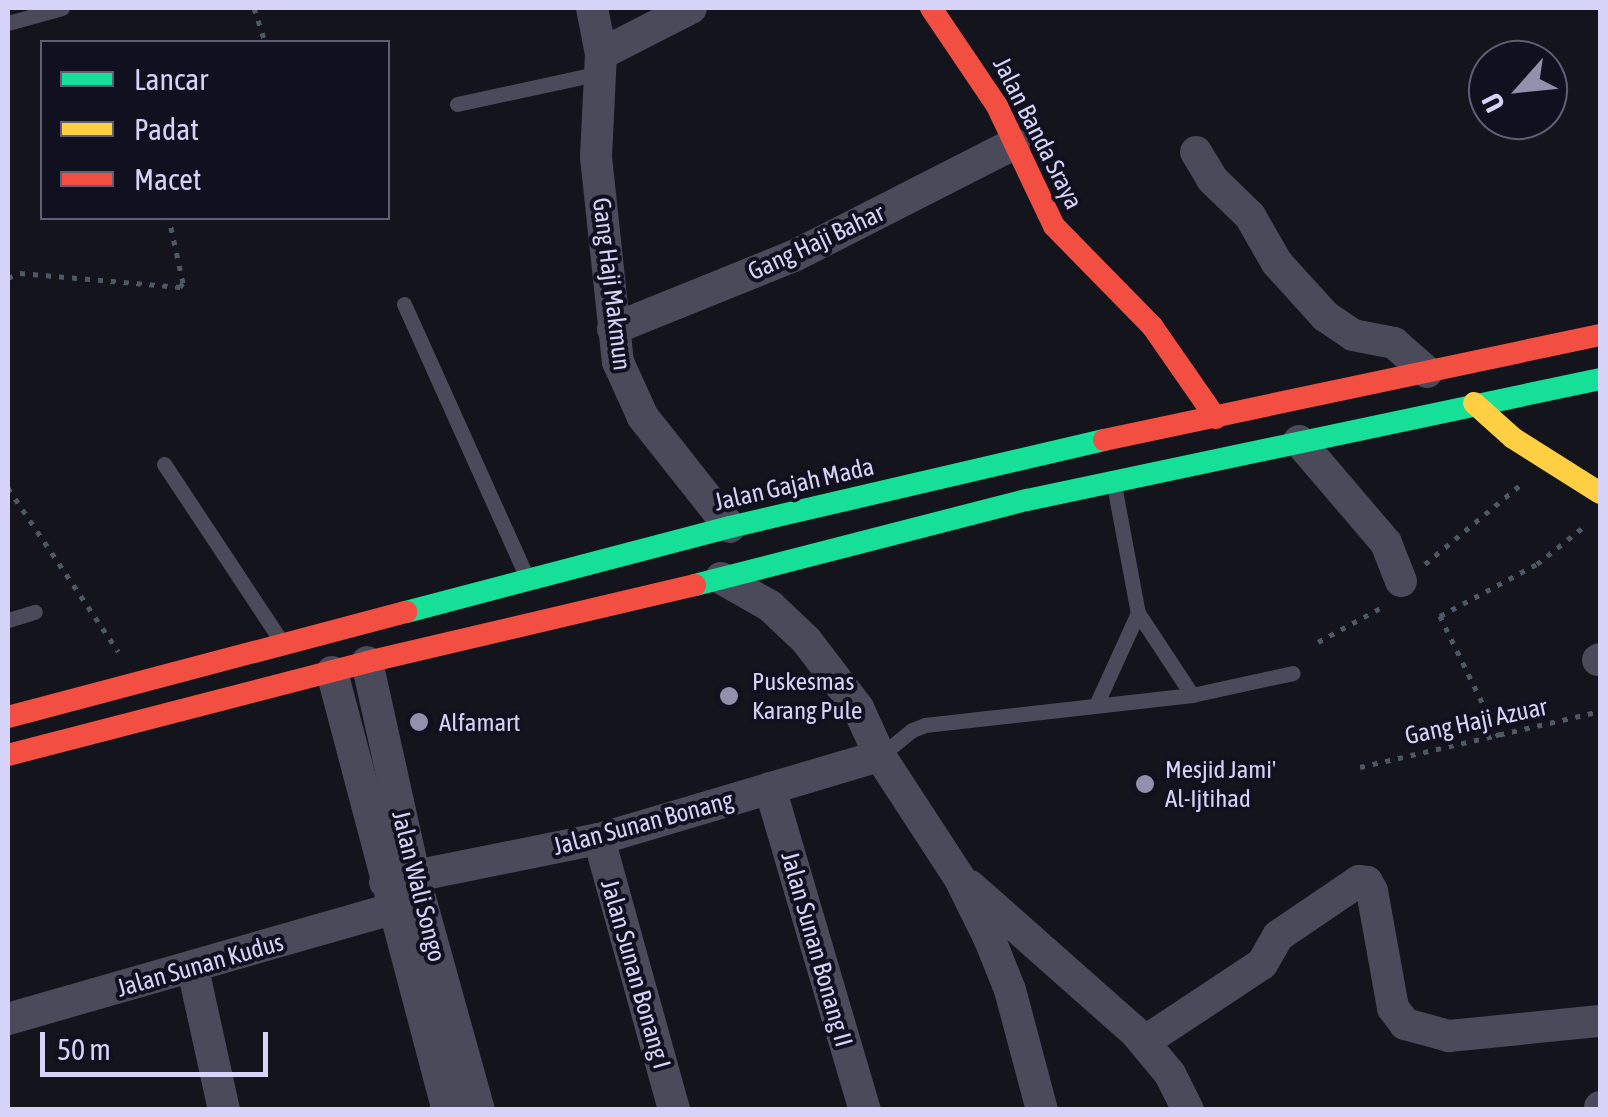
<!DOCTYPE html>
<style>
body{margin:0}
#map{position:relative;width:1608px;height:1117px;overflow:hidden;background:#14141c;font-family:"Asap Condensed",sans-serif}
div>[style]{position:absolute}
.path>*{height:5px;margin-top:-2.5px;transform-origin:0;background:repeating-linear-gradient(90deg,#4c5863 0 5px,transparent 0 13px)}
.lane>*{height:15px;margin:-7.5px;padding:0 7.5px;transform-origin:7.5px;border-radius:7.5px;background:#4a4a5b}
.street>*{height:32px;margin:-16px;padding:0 16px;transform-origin:16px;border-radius:16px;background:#4a4a5b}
.fast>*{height:22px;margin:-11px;padding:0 11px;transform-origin:11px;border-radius:11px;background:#16e098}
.slow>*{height:22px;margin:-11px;padding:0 11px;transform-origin:11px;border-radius:11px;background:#ffcf43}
.jam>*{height:22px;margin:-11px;padding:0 11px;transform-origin:11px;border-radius:11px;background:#f24e42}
.dots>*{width:28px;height:28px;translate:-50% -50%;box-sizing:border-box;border:5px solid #11101f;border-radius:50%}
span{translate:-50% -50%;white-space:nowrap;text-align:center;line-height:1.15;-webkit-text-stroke:8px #11101f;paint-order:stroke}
.street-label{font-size:25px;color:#d6d3f9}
.poi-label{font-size:25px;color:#d6d3f9}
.left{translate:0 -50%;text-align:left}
.frame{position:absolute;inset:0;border:10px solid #d6d3f9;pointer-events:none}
.legend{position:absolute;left:40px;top:40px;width:350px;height:180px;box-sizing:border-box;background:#11101f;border:2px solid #605e76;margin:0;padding:12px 18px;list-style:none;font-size:30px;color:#d6d3f9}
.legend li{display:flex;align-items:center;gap:20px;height:50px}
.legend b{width:50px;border:2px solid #605e76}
.north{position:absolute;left:1468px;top:40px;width:100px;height:100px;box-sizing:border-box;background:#11101f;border:2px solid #605e76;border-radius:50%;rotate:243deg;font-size:28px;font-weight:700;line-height:40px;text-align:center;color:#d6d3f9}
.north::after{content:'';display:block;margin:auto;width:35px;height:45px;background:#9290ac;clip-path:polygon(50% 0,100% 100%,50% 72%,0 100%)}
.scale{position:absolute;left:40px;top:1032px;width:228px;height:45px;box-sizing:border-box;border:5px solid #d6d3f9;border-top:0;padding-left:12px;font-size:30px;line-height:35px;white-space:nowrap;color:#d6d3f9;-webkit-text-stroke:8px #11101f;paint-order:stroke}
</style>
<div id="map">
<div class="path">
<i style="left:254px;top:8px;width:36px;rotate:72deg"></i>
<i style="left:8px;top:278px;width:13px;rotate:-23deg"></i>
<i style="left:20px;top:273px;width:161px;rotate:5deg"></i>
<i style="left:180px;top:287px;width:5px;rotate:-53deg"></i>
<i style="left:183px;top:283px;width:66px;rotate:-102.2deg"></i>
<i style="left:8px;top:488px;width:197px;rotate:56deg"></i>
<i style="left:1425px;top:564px;width:124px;rotate:-39.7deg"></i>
<i style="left:1318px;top:642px;width:75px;rotate:-28.6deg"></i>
<i style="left:1499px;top:737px;width:135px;rotate:-116deg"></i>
<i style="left:1440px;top:616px;width:110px;rotate:-28.2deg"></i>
<i style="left:1537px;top:564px;width:63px;rotate:-38.5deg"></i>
<i style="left:1360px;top:767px;width:246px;rotate:-13.1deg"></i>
</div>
<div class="lane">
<i style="left:8px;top:23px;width:56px;rotate:-15.5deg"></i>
<i style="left:457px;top:104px;width:146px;rotate:-12.2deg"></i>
<i style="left:404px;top:304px;width:297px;rotate:65.8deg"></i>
<i style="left:164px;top:464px;width:212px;rotate:56.5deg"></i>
<i style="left:1114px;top:485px;width:130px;rotate:79.4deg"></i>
<i style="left:1138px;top:613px;width:98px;rotate:56.6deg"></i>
<i style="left:1192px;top:695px;width:103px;rotate:-12.3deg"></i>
<i style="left:8px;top:620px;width:28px;rotate:-17deg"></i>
<i style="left:1096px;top:705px;width:101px;rotate:-65.5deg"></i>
<i style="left:880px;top:756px;width:41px;rotate:-39.1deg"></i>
<i style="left:912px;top:730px;width:14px;rotate:-21deg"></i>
<i style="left:925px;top:725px;width:269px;rotate:-6.4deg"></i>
</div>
<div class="street">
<i style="left:592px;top:8px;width:47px;rotate:78.9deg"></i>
<i style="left:601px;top:54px;width:103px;rotate:92.8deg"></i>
<i style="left:596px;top:157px;width:206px;rotate:83.9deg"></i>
<i style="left:618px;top:362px;width:60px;rotate:65.6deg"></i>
<i style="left:643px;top:417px;width:140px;rotate:51.7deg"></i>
<i style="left:601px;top:54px;width:101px;rotate:-27.1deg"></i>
<i style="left:1196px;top:152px;width:31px;rotate:59deg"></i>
<i style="left:1212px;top:179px;width:53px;rotate:44.2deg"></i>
<i style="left:1250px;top:216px;width:54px;rotate:60.1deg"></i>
<i style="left:1277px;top:263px;width:72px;rotate:47.8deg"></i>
<i style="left:1325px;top:316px;width:34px;rotate:34deg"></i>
<i style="left:1353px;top:335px;width:42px;rotate:11deg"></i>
<i style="left:1394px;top:343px;width:44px;rotate:41.3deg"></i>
<i style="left:613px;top:329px;width:195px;rotate:-22deg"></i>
<i style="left:794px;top:256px;width:247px;rotate:-27deg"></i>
<i style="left:1299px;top:441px;width:134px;rotate:49.5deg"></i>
<i style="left:1386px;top:543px;width:41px;rotate:68.5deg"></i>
<i style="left:721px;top:578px;width:56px;rotate:29.7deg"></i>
<i style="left:770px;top:606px;width:50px;rotate:43.4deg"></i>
<i style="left:806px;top:640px;width:86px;rotate:52.6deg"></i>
<i style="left:858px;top:708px;width:53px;rotate:65.4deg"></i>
<i style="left:1598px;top:660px;width:2px;rotate:-27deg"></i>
<i style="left:367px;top:662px;width:230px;rotate:77.5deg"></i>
<i style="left:417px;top:887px;width:231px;rotate:74.5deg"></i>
<i style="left:332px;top:672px;width:453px;rotate:75.2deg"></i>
<i style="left:770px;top:788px;width:336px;rotate:73.6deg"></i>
<i style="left:599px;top:839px;width:281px;rotate:74.5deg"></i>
<i style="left:385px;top:882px;width:218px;rotate:-11.4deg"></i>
<i style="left:599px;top:839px;width:293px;rotate:-16.5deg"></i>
<i style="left:880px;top:756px;width:145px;rotate:56.9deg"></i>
<i style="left:959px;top:877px;width:70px;rotate:63.8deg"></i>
<i style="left:990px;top:940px;width:54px;rotate:68.2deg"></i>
<i style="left:1010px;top:990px;width:124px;rotate:75.1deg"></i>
<i style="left:970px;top:886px;width:222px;rotate:41.5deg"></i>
<i style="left:1136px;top:1033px;width:53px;rotate:50.3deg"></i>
<i style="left:1170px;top:1074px;width:40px;rotate:63.4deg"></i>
<i style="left:193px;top:969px;width:144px;rotate:77.6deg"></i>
<i style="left:8px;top:1019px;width:398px;rotate:-16deg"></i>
<i style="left:1144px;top:1042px;width:141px;rotate:-33.5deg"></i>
<i style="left:1262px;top:964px;width:32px;rotate:-60deg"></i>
<i style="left:1278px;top:936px;width:98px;rotate:-34.2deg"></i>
<i style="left:1359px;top:881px;width:8px;rotate:7deg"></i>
<i style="left:1367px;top:882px;width:10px;rotate:61deg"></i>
<i style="left:1372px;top:891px;width:119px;rotate:79.8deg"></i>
<i style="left:1393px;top:1008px;width:20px;rotate:53deg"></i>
<i style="left:1405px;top:1024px;width:46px;rotate:15.3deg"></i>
<i style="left:1449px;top:1036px;width:152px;rotate:-5.7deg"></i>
<i style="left:1600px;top:1110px;width:3px;rotate:-90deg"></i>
</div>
<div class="fast">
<i style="left:695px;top:585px;width:343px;rotate:-14.4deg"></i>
<i style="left:1027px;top:500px;width:586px;rotate:-11.92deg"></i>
<i style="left:406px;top:612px;width:335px;rotate:-14.7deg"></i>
<i style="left:730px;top:527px;width:384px;rotate:-13.1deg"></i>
</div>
<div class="slow">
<i style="left:1474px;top:403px;width:52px;rotate:41.9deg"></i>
<i style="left:1513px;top:438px;width:103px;rotate:32.3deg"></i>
</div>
<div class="jam">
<i style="left:931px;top:8px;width:118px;rotate:56deg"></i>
<i style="left:997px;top:106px;width:133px;rotate:64.6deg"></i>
<i style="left:1054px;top:226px;width:140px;rotate:45.6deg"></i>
<i style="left:1152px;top:326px;width:112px;rotate:55.2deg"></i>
<i style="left:1104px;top:440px;width:507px;rotate:-11.95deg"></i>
<i style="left:8px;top:717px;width:412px;rotate:-14.8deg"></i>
<i style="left:8px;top:755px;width:371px;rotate:-14.5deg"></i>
<i style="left:367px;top:662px;width:337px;rotate:-13.2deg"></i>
</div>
<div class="dots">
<i style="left:729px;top:696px;background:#9290ac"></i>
<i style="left:419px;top:722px;background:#9290ac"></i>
<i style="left:1145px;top:784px;background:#9290ac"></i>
</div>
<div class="street-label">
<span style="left:1038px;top:133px;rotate:63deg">Jalan Banda Sraya</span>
<span style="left:816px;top:242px;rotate:-25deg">Gang Haji Bahar</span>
<span style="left:612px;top:284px;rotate:83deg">Gang Haji Makmun</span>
<span style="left:794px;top:484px;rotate:-13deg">Jalan Gajah Mada</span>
<span style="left:1476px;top:721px;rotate:-12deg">Gang Haji Azuar</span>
<span style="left:643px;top:823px;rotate:-15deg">Jalan Sunan Bonang</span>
<span style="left:419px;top:886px;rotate:76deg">Jalan Wali Songo</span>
<span style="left:817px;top:949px;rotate:74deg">Jalan Sunan Bonang II</span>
<span style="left:200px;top:965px;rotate:-16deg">Jalan Sunan Kudus</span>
<span style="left:636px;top:974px;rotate:74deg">Jalan Sunan Bonang I</span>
</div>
<div class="poi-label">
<span class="left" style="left:752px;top:696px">Puskesmas<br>Karang Pule</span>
<span class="left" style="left:439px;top:722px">Alfamart</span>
<span class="left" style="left:1165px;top:784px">Mesjid Jami'<br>Al-Ijtihad</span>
</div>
<div class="frame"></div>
<ul class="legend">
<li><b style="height:12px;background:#16e098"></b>Lancar</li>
<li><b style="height:12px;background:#ffcf43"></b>Padat</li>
<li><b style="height:12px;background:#f24e42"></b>Macet</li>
</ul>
<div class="north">U</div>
<div class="scale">50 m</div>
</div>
